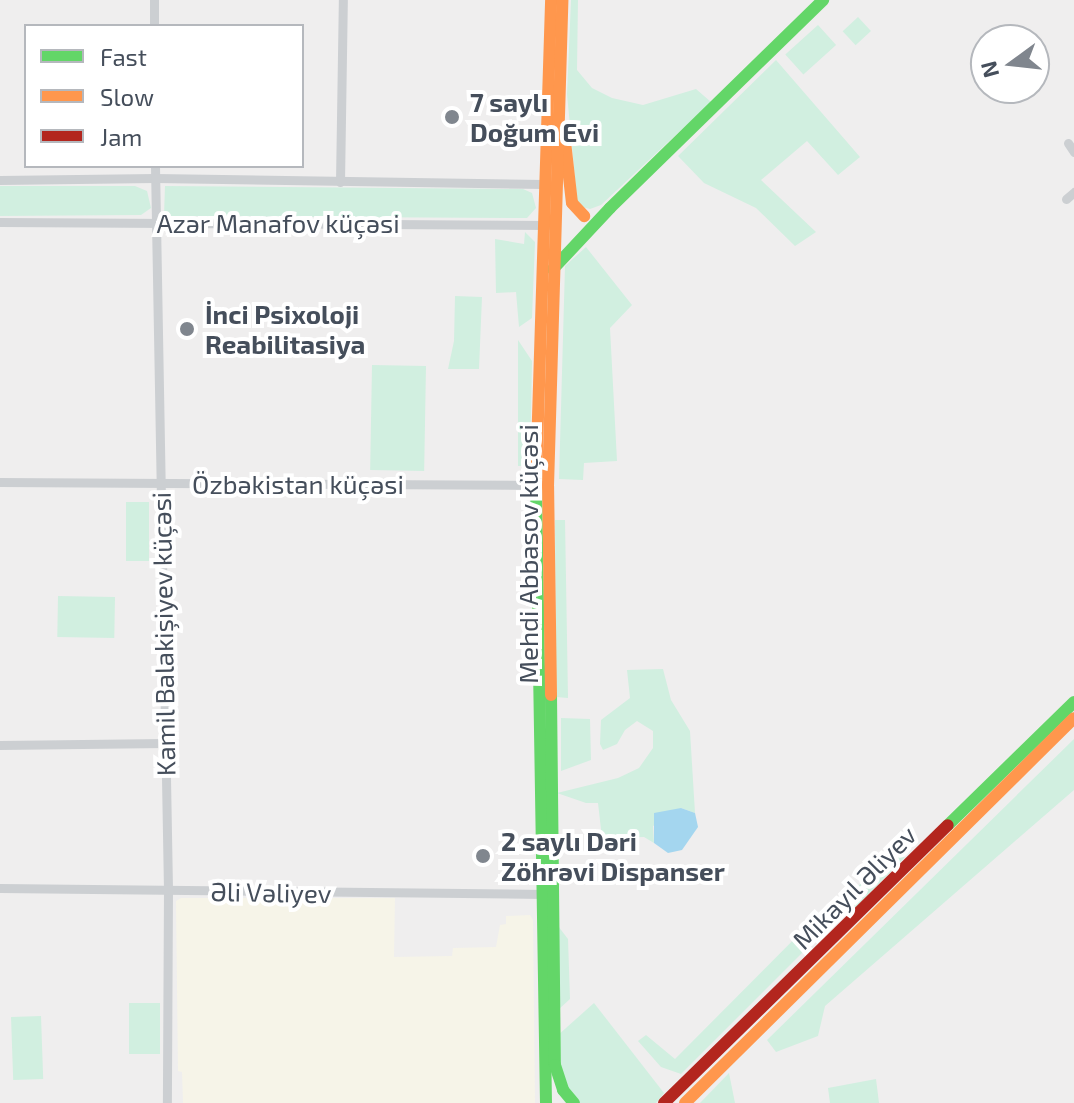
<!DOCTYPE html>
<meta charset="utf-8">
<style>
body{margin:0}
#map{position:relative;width:1074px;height:1103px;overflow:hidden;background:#efeeee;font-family:"Exo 2",sans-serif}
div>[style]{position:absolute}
.commercial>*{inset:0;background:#f6f4e8}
.green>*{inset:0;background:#d1efe0;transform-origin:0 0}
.water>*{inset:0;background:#a4d6ef}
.street>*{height:9px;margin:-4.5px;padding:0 4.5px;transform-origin:4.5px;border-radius:4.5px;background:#cccfd2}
.fast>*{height:12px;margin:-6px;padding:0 6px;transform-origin:6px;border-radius:6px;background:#63d668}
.slow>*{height:12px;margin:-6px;padding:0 6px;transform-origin:6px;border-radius:6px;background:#ff974d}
.jam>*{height:12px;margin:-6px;padding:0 6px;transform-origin:6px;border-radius:6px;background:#b3261e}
.dots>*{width:22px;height:22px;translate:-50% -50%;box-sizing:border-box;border:4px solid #fff;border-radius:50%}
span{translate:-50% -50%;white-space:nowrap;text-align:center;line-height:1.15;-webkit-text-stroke:8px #fff;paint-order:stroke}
.poi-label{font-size:26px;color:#454e5b;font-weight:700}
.left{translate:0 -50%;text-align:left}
.street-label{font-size:26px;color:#454e5b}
.legend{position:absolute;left:24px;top:24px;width:280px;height:144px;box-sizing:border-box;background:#fff;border:2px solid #b5b8bd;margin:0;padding:10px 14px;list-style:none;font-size:24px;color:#454e5b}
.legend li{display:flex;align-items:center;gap:16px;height:40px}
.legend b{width:40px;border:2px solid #b5b8bd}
.north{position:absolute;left:970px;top:24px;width:80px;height:80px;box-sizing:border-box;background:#fff;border:2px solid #b5b8bd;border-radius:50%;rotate:255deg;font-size:22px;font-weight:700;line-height:32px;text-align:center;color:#454e5b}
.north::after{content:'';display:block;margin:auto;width:28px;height:36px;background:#80868e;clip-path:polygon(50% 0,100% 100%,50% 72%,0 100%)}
</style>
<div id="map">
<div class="commercial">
<i style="clip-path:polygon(181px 898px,395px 898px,394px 957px,452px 956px,453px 948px,496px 947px,500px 925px,506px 924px,506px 916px,530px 915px,533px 920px,535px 1103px,183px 1103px,182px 1072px,178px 1071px,176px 901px)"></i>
</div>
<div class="green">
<i style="clip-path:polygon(571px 0,578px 0,577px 70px,592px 88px,612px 98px,643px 105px,696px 89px,711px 102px,601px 205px,590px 209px,582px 207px,577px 200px,567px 94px)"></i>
<i style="left:858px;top:17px;width:19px;height:21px;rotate:47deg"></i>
<i style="left:818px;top:25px;width:27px;height:44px;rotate:48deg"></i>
<i style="clip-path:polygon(776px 60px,860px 157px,838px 175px,807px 141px,761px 180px,816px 232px,795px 246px,756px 208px,704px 183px,678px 156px)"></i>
<i style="clip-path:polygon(0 186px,135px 186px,147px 191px,151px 208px,141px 215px,0 216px)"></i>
<i style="clip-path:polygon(165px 186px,523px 189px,532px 193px,536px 208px,527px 218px,520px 218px,164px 216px)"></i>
<i style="clip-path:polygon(525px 232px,535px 242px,532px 318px,519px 327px,516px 292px,496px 293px,495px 239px,524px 244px)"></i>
<i style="clip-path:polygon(586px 247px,632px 305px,610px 328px,617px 461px,584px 463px,583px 480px,559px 479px,565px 266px)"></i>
<i style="clip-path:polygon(455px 296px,482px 297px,479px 369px,448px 369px,454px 341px)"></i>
<i style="clip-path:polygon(518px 340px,532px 361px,530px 466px,518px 466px)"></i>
<i style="left:372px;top:365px;width:54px;height:105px;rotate:1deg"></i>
<i style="left:126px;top:502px;width:23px;height:59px"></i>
<i style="clip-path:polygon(555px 520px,565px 520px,568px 698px,556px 697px)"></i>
<i style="left:58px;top:596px;width:57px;height:41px;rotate:1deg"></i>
<i style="clip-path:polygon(663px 669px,671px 700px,690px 731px,695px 813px,681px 808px,653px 826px,654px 843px,644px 837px,602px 838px,598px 803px,586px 803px,557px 793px,618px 778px,639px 768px,653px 748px,653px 731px,637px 721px,625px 730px,617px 744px,603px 750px,600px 744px,601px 720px,630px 698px,627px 670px)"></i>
<i style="clip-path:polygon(561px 718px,590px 719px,591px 760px,561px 771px)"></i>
<i style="clip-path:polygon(1074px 739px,1074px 790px,825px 1006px,818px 1036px,776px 1052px,767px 1040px)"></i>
<i style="clip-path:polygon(888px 857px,905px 857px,850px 913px,846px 898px)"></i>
<i style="clip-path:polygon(830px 903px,834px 921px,681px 1074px,661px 1067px,638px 1041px,646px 1035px,675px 1059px)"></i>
<i style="clip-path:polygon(558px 926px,568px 939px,570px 999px,558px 1010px)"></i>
<i style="left:160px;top:1003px;width:51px;height:31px;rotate:90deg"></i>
<i style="clip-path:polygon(594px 1003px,664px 1093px,656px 1103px,580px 1103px,561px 1079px,557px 1036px)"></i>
<i style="left:41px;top:1016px;width:63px;height:30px;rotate:88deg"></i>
<i style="clip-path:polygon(729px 1073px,735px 1103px,700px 1103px)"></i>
<i style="clip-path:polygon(876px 1079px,879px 1103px,830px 1103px,828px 1088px)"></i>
</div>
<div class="water">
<i style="clip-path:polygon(681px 808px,695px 813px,698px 827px,682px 850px,668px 853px,654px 843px,654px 813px)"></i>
</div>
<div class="street">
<i style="left:154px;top:0;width:26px;rotate:90deg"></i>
<i style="left:1068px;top:143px;width:11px;rotate:56deg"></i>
<i style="left:155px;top:166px;width:724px;rotate:88.97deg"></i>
<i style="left:168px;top:890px;width:213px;rotate:90.3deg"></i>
<i style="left:0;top:180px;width:155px;rotate:-0.7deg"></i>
<i style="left:155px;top:178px;width:389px;rotate:0.9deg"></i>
<i style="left:340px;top:182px;width:182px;rotate:-89.1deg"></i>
<i style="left:1066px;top:199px;width:11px;rotate:-41deg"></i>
<i style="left:0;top:222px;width:548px;rotate:0.31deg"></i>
<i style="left:0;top:482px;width:541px;rotate:0.32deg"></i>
<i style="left:0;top:745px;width:165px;rotate:-0.7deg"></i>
<i style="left:0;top:888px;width:543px;rotate:0.63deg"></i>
</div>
<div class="fast">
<i style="left:553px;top:269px;width:83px;rotate:-46.9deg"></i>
<i style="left:610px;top:208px;width:298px;rotate:-44.3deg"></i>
<i style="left:536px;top:481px;width:622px;rotate:89.08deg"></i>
<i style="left:551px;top:695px;width:370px;rotate:89.4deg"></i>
<i style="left:555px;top:1065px;width:26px;rotate:72deg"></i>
<i style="left:563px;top:1090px;width:17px;rotate:50deg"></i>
<i style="left:948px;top:825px;width:176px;rotate:-44.3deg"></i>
</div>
<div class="slow">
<i style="left:564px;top:133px;width:70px;rotate:83.5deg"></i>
<i style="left:572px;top:203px;width:18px;rotate:47deg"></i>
<i style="left:536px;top:481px;width:481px;rotate:-88.2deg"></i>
<i style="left:551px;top:695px;width:209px;rotate:-90.8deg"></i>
<i style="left:548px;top:486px;width:486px;rotate:-88.3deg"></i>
<i style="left:685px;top:1103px;width:547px;rotate:-44.7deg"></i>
</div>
<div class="jam">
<i style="left:664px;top:1103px;width:397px;rotate:-44.4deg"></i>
</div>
<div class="dots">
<i style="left:452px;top:117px;background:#80868e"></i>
<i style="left:187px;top:329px;background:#80868e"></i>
<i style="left:483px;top:856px;background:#80868e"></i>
</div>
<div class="poi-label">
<span class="left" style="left:470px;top:117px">7 saylı<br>Doğum Evi</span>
<span class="left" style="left:205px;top:329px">İnci Psixoloji<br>Reabilitasiya</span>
<span class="left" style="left:501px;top:856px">2 saylı Dəri<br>Zöhrəvi Dispanser</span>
</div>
<div class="street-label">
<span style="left:278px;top:223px">Azər Manafov küçəsi</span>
<span style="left:298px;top:484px">Özbəkistan küçəsi</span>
<span style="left:528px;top:554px;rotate:-90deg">Mehdi Abbasov küçəsi</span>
<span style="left:163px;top:634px;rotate:-91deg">Kamil Balakişiyev küçəsi</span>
<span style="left:854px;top:887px;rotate:-45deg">Mikayıl Əliyev</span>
<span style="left:271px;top:892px;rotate:1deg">Əli Vəliyev</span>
</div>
<ul class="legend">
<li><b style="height:10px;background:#63d668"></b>Fast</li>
<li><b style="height:10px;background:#ff974d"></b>Slow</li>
<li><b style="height:10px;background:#b3261e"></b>Jam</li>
</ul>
<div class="north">N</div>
</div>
